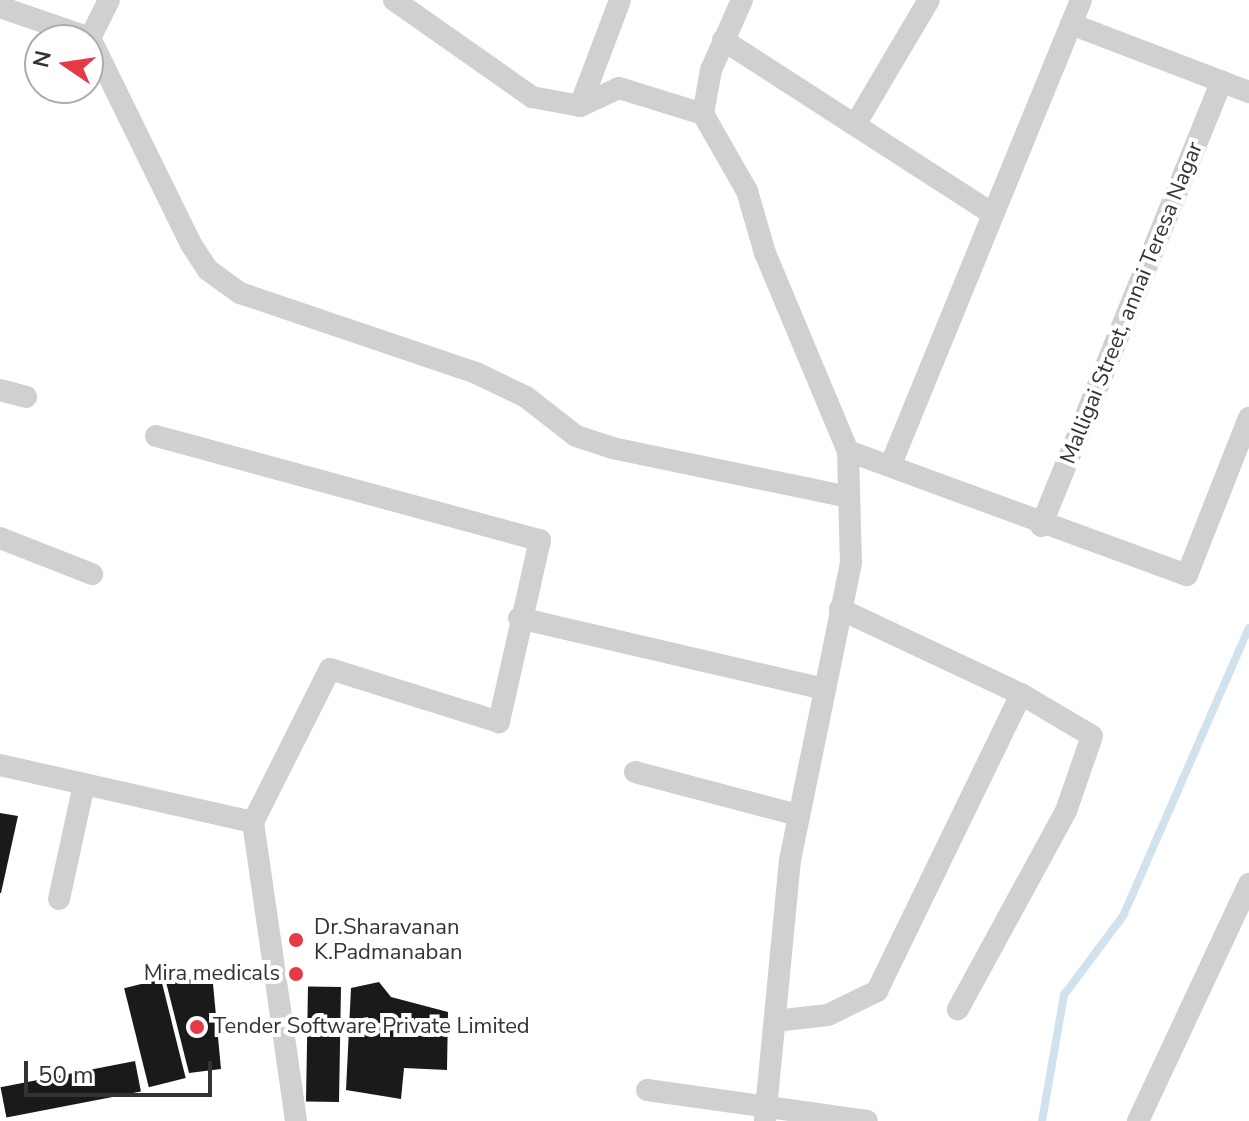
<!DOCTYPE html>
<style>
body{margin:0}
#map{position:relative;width:1249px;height:1121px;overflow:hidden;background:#fff;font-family:"Nunito Sans",sans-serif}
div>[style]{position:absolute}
.stream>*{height:8px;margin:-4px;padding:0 4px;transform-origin:4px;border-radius:4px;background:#cfe2ee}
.building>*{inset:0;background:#1a1a1a;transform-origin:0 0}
.minor>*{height:22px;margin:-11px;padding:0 11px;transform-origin:11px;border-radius:11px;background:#d0d0d0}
.dots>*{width:22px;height:22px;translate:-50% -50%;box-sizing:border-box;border:4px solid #fff;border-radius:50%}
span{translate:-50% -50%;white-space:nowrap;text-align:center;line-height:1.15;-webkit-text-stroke:8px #fff;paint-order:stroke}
.street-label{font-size:22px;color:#333}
.poi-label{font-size:22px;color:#333}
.left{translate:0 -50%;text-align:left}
.right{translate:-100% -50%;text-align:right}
.north{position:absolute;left:24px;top:24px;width:80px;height:80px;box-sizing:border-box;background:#fff;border:2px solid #adadad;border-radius:50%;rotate:283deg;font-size:22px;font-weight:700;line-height:32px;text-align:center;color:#333}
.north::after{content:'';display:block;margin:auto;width:28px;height:36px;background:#e63946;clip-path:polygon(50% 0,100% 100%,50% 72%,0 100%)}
.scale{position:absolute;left:24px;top:1061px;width:188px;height:36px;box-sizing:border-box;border:4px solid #333;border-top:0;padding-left:10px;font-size:24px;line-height:28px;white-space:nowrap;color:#333;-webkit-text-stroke:6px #fff;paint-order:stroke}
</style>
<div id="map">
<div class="stream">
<i style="left:1042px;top:1121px;width:128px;rotate:-80.1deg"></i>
<i style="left:1064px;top:995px;width:99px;rotate:-53.2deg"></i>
<i style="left:1123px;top:916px;width:314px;rotate:-66.4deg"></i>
</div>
<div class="building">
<i style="clip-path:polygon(0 813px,18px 816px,1px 893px,0 893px)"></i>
<i style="clip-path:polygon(164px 974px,213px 984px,221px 1069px,189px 1073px)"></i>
<i style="left:161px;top:979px;width:102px;height:38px;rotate:76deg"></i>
<i style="clip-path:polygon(379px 982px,391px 997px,448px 1012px,447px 1070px,404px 1068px,401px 1099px,346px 1090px,351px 988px)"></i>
<i style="left:341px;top:987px;width:115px;height:33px;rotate:91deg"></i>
<i style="left:135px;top:1061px;width:31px;height:137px;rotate:79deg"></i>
</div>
<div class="minor">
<i style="left:394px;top:0;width:169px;rotate:35.1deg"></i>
<i style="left:532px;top:97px;width:49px;rotate:10.6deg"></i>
<i style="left:580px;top:106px;width:43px;rotate:-24.8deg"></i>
<i style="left:619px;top:88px;width:88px;rotate:17.2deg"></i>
<i style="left:742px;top:0;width:77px;rotate:113.9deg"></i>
<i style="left:711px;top:70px;width:45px;rotate:100.3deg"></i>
<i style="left:703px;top:114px;width:89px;rotate:60.3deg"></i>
<i style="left:747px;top:191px;width:65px;rotate:73.8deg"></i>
<i style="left:765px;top:253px;width:215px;rotate:67.3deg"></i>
<i style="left:848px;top:451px;width:112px;rotate:88.5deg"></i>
<i style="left:851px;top:563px;width:303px;rotate:101.6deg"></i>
<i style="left:790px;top:860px;width:262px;rotate:95.5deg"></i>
<i style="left:0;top:7px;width:95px;rotate:19deg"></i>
<i style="left:90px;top:38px;width:229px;rotate:63.9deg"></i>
<i style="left:191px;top:244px;width:31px;rotate:57deg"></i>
<i style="left:208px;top:270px;width:39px;rotate:36deg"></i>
<i style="left:240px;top:293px;width:249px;rotate:18.7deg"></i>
<i style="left:476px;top:373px;width:55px;rotate:25.6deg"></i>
<i style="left:526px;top:397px;width:63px;rotate:38deg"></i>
<i style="left:576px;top:436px;width:38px;rotate:18deg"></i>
<i style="left:612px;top:448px;width:242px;rotate:11.7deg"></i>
<i style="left:1071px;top:24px;width:191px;rotate:20.9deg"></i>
<i style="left:90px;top:38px;width:42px;rotate:-63.4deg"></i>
<i style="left:723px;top:40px;width:321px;rotate:32.8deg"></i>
<i style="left:580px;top:106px;width:113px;rotate:-69.3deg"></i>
<i style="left:855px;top:125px;width:145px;rotate:-59.4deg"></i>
<i style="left:0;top:390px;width:27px;rotate:15deg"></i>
<i style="left:156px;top:436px;width:398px;rotate:15.2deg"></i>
<i style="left:540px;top:540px;width:187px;rotate:102.7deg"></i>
<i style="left:499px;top:722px;width:177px;rotate:-162.6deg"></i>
<i style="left:330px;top:669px;width:171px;rotate:116.7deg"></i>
<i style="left:253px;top:822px;width:302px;rotate:81.8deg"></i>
<i style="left:848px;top:451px;width:361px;rotate:20.1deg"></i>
<i style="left:1187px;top:575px;width:169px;rotate:-68.5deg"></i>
<i style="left:891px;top:464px;width:501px;rotate:-67.73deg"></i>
<i style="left:1041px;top:526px;width:480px;rotate:-67.9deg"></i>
<i style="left:0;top:538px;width:99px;rotate:21.4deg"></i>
<i style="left:840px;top:609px;width:200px;rotate:25.2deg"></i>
<i style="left:1021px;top:694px;width:82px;rotate:30.6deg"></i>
<i style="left:1092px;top:736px;width:79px;rotate:109.1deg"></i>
<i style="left:1066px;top:811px;width:226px;rotate:118.6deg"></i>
<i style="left:519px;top:618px;width:310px;rotate:13.1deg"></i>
<i style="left:0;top:765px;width:259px;rotate:12.7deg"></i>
<i style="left:635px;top:772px;width:169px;rotate:14.8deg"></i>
<i style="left:59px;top:899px;width:118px;rotate:-77.7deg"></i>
<i style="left:775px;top:1021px;width:53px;rotate:-6.5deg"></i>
<i style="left:828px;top:1015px;width:55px;rotate:-26.1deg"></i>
<i style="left:877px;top:991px;width:330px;rotate:-64.1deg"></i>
<i style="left:647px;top:1090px;width:222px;rotate:8deg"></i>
<i style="left:1138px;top:1121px;width:262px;rotate:-64.9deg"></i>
</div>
<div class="dots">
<i style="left:296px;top:940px;background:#e63946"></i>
<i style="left:296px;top:974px;background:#e63946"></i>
<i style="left:197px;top:1027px;background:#e63946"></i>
</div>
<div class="street-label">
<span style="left:1132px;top:303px;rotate:-68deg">Malligai Street, annai Teresa Nagar</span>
</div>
<div class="poi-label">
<span class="left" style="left:314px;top:940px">Dr.Sharavanan<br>K.Padmanaban</span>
<span class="right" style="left:280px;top:974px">Mira medicals</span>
<span class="left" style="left:213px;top:1027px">Tender Software Private Limited</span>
</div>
<div class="north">N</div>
<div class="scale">50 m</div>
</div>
